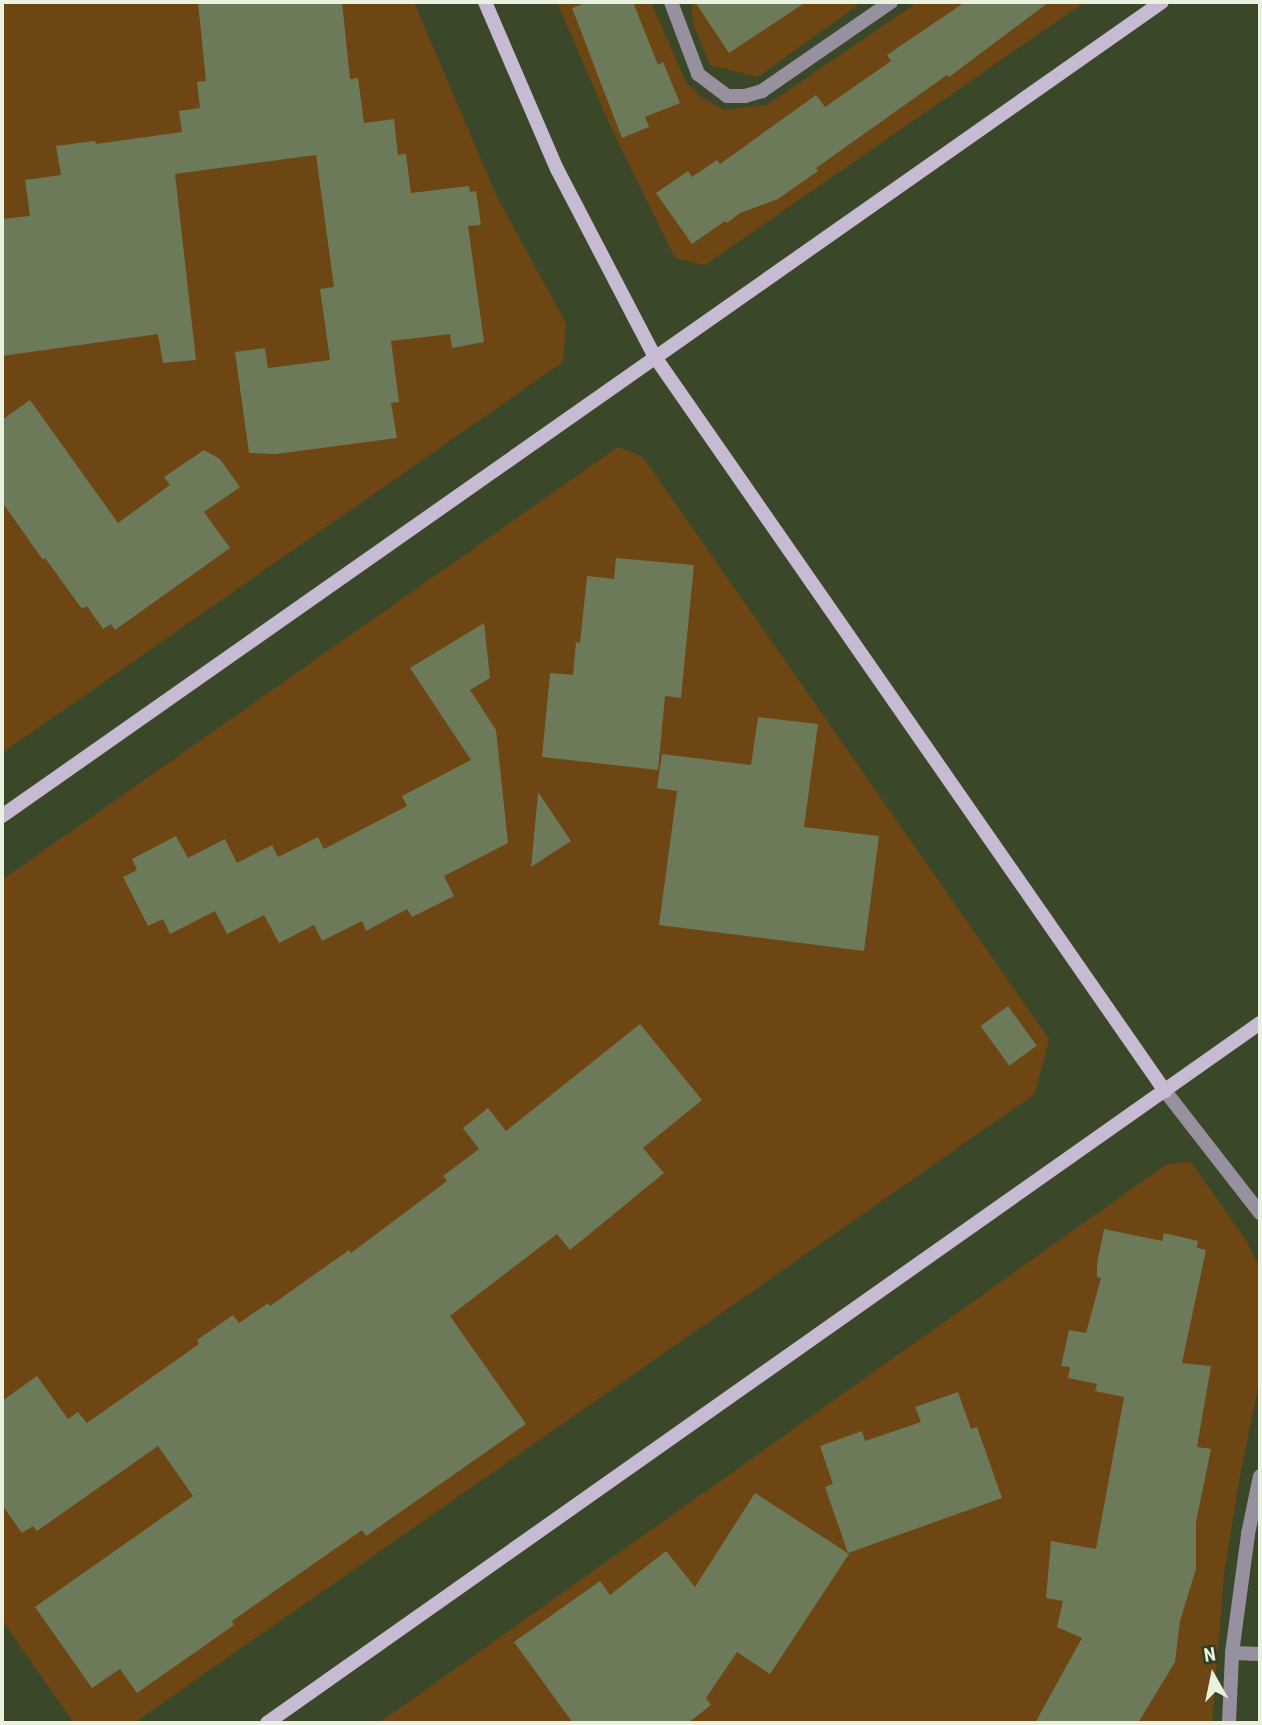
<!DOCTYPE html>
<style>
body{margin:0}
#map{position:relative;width:1262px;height:1725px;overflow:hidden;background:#3a4729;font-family:"Roboto Condensed",sans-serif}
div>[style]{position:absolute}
.green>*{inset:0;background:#6e4614}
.building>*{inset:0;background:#6c7a59;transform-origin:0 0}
.street>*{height:14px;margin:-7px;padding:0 7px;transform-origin:7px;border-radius:7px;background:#97909f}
.secondary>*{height:14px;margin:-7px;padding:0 7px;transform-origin:7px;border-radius:7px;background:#c7bbd3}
span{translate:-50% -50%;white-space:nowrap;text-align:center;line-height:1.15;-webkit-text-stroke:5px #303d1f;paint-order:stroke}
.frame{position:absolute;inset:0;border:4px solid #e9f1df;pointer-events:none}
.north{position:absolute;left:1178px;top:1641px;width:70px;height:70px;-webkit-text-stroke:5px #303d1f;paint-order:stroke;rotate:351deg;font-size:19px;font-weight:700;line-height:28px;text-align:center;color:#e9f1df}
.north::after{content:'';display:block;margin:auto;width:24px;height:32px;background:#e9f1df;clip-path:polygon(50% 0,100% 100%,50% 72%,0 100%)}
</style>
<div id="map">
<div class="green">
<i style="clip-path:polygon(2px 2px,414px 2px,497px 197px,566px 323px,563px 362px,2px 753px)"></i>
<i style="clip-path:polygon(557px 2px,651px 2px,686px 82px,700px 96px,724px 110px,767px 105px,918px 2px,1085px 2px,705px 265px,675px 258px,613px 132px)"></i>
<i style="clip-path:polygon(696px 2px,862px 2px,758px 77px,710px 65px,693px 24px,692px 5px)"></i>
<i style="clip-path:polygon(618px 447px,643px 457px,1049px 1039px,1035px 1094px,134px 1723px,73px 1722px,2px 1620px,2px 880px)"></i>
<i style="clip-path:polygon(1191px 1162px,1246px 1240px,1260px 1269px,1260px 1378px,1239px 1481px,1224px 1574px,1212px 1723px,379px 1723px,1167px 1164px)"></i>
</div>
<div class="building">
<i style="clip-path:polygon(198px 2px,342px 2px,350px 79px,358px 78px,364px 123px,394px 119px,398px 155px,406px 154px,411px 193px,469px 186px,470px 192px,476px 191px,481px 225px,468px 226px,484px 342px,452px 348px,450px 334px,391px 341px,399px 402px,391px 403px,397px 438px,276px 454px,249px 453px,235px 352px,265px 348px,268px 368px,330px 360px,320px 289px,334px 287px,316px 155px,175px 174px,196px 360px,163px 363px,158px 334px,2px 356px,2px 219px,30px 216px,25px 180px,61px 175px,56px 146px,95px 141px,96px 144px,182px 132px,179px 111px,200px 108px,197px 82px,206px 81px)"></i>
<i style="clip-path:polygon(588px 2px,633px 2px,658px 65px,663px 62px,680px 103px,645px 117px,649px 127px,622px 138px,572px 8px)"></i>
<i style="clip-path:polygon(695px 2px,806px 2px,729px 53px)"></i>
<i style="clip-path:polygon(965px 2px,1049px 2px,949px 77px,947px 75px,816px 168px,818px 171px,778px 199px,740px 213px,727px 223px,725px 221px,692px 244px,656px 193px,688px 171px,692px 177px,717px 160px,720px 164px,816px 95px,825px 107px,891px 61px,887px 55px)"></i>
<i style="clip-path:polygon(30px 400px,118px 523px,170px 485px,164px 477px,204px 450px,220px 459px,240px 487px,204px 512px,230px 548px,115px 630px,111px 624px,103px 629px,87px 606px,82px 609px,45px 558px,43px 560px,2px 502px,2px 420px)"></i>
<i style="clip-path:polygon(616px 558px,694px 565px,681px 698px,665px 696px,658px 770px,542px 757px,550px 673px,573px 675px,576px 642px,580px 643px,587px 576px,614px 579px)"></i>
<i style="clip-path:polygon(484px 623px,490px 678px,470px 690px,496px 730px,508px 843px,444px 876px,454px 896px,412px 917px,407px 909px,366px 931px,362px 921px,322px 941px,314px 925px,279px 943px,264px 915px,227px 934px,215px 911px,170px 934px,163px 919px,148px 926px,123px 877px,137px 870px,132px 859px,176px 836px,188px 858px,225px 839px,237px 863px,272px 845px,278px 857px,318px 837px,324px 849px,407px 806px,402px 796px,471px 760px,410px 668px)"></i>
<i style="clip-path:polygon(758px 717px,818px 724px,804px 827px,879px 836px,864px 951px,659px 925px,677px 791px,657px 788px,662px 754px,751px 765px)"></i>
<i style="clip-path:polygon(538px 792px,571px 841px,531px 867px,538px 794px)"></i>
<i style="left:1008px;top:1006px;width:49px;height:34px;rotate:54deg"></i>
<i style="clip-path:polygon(640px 1024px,702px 1100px,643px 1148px,664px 1173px,570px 1250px,557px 1234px,450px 1316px,526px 1424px,366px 1536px,362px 1530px,232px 1621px,234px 1625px,137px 1693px,120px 1669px,92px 1688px,35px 1607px,193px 1496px,158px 1446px,37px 1531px,33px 1526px,22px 1533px,2px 1505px,2px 1401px,37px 1376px,68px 1419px,78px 1412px,87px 1423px,199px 1344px,197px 1340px,233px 1315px,239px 1323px,268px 1303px,270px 1306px,349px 1250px,351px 1253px,447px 1181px,443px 1176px,479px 1149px,463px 1128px,488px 1108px,506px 1131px)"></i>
<i style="clip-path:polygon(1104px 1229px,1162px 1241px,1164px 1233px,1198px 1241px,1197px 1248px,1206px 1250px,1182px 1363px,1211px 1366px,1197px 1447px,1211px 1449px,1196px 1522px,1196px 1569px,1180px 1621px,1175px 1662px,1138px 1723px,1035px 1723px,1082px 1638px,1057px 1627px,1063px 1601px,1046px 1598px,1051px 1541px,1096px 1549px,1124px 1397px,1095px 1391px,1097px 1384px,1068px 1378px,1070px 1367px,1061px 1366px,1069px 1330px,1086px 1333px,1101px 1278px,1097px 1277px,1097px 1264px)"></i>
<i style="clip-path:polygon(958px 1392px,971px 1429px,977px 1427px,1002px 1498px,848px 1553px,825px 1487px,833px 1484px,820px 1446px,862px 1431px,865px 1441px,921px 1422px,915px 1407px)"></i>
<i style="clip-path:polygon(755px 1493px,849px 1554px,770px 1674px,737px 1652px,706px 1698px,711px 1705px,688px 1723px,573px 1723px,514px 1642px,600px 1581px,610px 1595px,666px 1551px,695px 1587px)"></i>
</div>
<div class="street">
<i style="left:671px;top:2px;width:77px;rotate:69.4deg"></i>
<i style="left:698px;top:74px;width:36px;rotate:37deg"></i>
<i style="left:727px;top:96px;width:18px"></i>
<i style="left:745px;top:96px;width:18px;rotate:-16deg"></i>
<i style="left:762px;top:91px;width:157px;rotate:-34.6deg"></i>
<i style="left:1165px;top:1091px;width:155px;rotate:52.1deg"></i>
<i style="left:1232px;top:1653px;width:28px;rotate:2deg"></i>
<i style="left:1229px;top:1723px;width:70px;rotate:-87.5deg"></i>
<i style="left:1232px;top:1653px;width:120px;rotate:-82.3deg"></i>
<i style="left:1248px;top:1534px;width:59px;rotate:-78.3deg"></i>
</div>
<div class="secondary">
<i style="left:485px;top:2px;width:182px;rotate:66.7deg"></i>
<i style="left:557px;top:169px;width:212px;rotate:62.5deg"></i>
<i style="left:655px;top:357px;width:894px;rotate:55.21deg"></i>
<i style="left:2px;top:816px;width:1417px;rotate:-35.06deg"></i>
<i style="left:267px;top:1723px;width:1215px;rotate:-35.18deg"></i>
</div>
<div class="frame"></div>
<div class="north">N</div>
</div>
